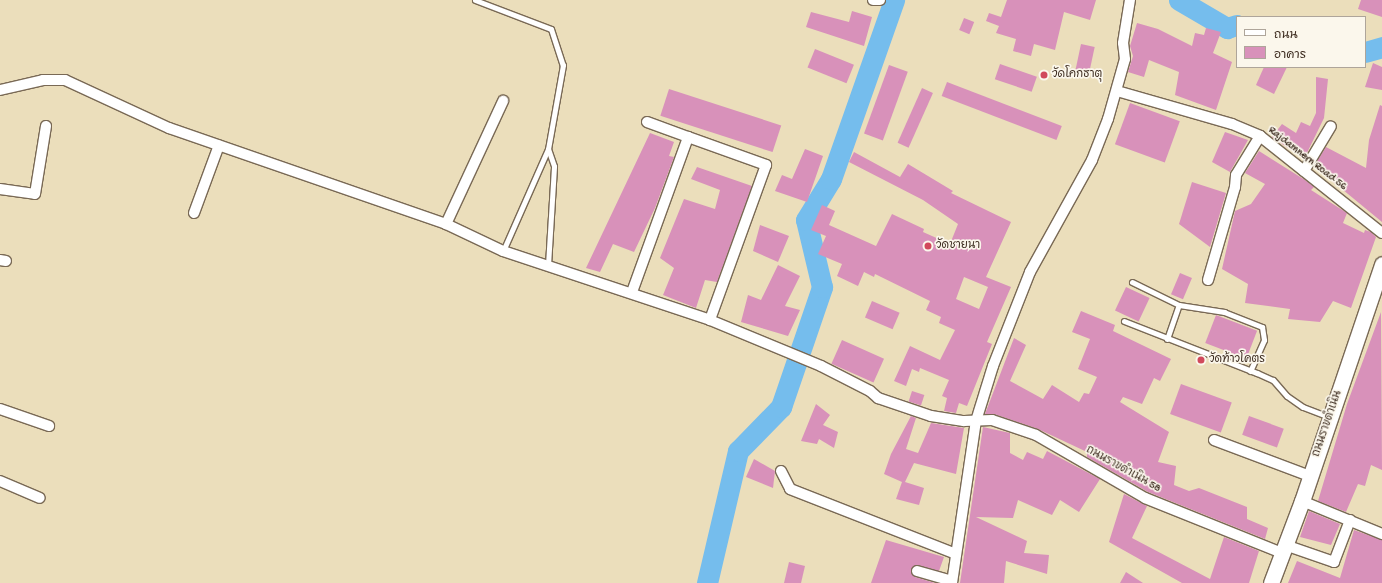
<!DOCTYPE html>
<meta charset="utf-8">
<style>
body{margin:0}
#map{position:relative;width:1382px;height:583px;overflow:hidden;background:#ebdebb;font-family:"Gochi Hand","Playpen Sans Thai",sans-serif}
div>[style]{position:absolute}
.river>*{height:21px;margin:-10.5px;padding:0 10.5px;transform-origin:10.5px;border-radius:10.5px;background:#75bded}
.building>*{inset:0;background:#d891ba;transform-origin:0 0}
.roads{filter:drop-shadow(1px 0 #796955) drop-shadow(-1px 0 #796955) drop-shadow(0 1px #796955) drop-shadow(0 -1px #796955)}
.lane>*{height:5px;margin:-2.5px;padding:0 2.5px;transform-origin:2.5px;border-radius:2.5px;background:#fff}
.street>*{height:10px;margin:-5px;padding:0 5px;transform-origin:5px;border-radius:5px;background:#fff}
.secondary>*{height:15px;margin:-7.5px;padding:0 7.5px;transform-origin:7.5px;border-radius:7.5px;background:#fff}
.dots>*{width:11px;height:11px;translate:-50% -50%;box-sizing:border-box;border:2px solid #fbf7ec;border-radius:50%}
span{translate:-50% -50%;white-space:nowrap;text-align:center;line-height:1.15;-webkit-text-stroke:3.5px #fbf7ec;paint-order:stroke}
.poi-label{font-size:11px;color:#3b2a1e}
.left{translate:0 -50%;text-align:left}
.street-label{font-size:11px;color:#3b2a1e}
.legend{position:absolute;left:1236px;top:16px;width:130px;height:52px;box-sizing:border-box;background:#fbf7ec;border:1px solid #aea59a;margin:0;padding:5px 7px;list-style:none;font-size:12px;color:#3b2a1e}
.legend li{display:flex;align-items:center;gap:8px;height:20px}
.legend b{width:20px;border:1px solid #aea59a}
</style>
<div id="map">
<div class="river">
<i style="left:1179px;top:0;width:56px;rotate:30.3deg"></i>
<i style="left:1227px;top:28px;width:10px;rotate:-17deg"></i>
<i style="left:1365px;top:52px;width:18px;rotate:-16deg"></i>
<i style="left:707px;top:583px;width:136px;rotate:-76.8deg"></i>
<i style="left:738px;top:451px;width:62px;rotate:-45.7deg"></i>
<i style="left:781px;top:407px;width:127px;rotate:-71.1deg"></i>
<i style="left:822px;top:287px;width:69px;rotate:-103.4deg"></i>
<i style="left:806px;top:220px;width:48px;rotate:-58.6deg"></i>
<i style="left:831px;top:179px;width:190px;rotate:-70.6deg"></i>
</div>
<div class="building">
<i style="clip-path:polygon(1007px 0,1096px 0,1090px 20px,1064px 12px,1055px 50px,1034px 44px,1031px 56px,1013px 51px,1016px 39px,996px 33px,999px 26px,986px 21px,989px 13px,1001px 17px)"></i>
<i style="clip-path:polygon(1361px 0,1382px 0,1382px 17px,1358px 9px)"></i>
<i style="clip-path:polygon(852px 11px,872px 17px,864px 46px,806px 27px,811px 12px,849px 22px)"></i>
<i style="left:964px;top:18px;width:11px;height:13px;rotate:22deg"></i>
<i style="clip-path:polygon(1137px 23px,1158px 29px,1192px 46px,1195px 33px,1204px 35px,1206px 28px,1221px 32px,1213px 53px,1232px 62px,1216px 110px,1175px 95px,1179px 72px,1149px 60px,1144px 77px,1128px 72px,1133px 56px,1130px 46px)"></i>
<i style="left:1081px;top:44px;width:14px;height:27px;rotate:12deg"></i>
<i style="left:815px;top:49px;width:42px;height:20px;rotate:22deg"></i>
<i style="clip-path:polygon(1373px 63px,1382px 67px,1382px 90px,1365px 87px)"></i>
<i style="left:1000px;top:64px;width:39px;height:16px;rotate:19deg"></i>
<i style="left:889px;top:65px;width:20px;height:73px;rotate:20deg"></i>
<i style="clip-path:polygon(1264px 67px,1287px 67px,1274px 94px,1256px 85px)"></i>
<i style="clip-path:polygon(1316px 77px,1328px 79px,1324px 118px,1304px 159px,1272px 137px,1282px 124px,1296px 133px,1301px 122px,1310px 126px,1316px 113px)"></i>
<i style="left:947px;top:82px;width:123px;height:15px;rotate:21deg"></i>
<i style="left:922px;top:88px;width:12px;height:60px;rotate:24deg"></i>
<i style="left:669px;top:89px;width:118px;height:28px;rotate:18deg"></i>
<i style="left:1130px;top:103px;width:53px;height:44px;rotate:20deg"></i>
<i style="clip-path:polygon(1380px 105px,1382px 106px,1382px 222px,1314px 166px,1326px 147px,1366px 168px,1369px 140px)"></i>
<i style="clip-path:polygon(1225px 132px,1248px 140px,1230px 172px,1212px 162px)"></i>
<i style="clip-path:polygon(650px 133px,674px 142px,669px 156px,674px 157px,655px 208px,634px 252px,613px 244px,600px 272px,586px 268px)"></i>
<i style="clip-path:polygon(805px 149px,823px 156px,807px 202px,775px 191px,782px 175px,792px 179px)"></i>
<i style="clip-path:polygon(1259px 151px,1305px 180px,1314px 187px,1311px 190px,1347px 213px,1343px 223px,1364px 233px,1365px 230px,1371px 232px,1376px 237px,1351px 308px,1333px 301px,1320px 322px,1288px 319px,1290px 309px,1245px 303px,1248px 284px,1222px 269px,1235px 211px,1251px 204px,1265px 184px,1245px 173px)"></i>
<i style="clip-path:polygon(evenodd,854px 152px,900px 177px,908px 164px,953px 191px,951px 193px,1011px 222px,986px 277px,1011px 287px,987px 342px,992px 344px,967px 406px,959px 403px,956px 413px,944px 411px,947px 398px,942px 396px,949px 380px,920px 368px,919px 372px,912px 369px,906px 386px,894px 381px,910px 346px,940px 360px,955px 330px,939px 323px,941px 317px,926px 310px,930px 301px,875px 274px,874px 277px,864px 272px,858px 286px,837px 276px,842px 264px,818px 254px,826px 236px,811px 230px,822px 205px,835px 211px,829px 225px,876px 246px,892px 214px,924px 229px,923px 232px,950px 244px,958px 224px,923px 200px,849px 162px,854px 152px,964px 277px,988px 287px,979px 309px,956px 299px,964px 277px)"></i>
<i style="clip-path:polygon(697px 167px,752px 186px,717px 282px,705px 280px,696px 308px,663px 295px,674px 268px,660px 258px,684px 199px,715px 209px,720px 190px,691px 179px)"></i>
<i style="clip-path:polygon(1192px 182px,1226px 193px,1210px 247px,1179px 224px)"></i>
<i style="clip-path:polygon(760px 225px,789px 236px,778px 262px,753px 251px)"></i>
<i style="clip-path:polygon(778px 265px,800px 276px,785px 306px,800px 310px,788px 336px,741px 322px,748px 295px,761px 300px)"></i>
<i style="left:1180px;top:273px;width:13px;height:23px;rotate:23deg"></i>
<i style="left:1126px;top:287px;width:26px;height:26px;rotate:25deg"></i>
<i style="left:872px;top:301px;width:30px;height:18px;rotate:23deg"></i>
<i style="clip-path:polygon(1081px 311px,1115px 325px,1113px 331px,1171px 359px,1160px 381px,1154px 378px,1142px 404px,1123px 397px,1120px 402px,1169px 432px,1158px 462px,1176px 466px,1174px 485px,1189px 491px,1199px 488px,1247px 507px,1247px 519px,1268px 528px,1265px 539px,1148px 492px,1087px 457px,1087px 452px,1038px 429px,994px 414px,985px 414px,1014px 338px,1026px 345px,1010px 381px,1043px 399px,1052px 385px,1079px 402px,1084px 393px,1089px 394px,1097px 377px,1078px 369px,1090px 339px,1072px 332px)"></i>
<i style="clip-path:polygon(1381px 312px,1382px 470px,1371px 465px,1365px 486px,1358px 484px,1346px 512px,1318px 501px,1347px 404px)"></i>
<i style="left:1216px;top:315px;width:44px;height:30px;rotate:21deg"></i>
<i style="left:842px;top:340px;width:46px;height:26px;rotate:24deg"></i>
<i style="left:1181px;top:384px;width:54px;height:32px;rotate:20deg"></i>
<i style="left:912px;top:391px;width:13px;height:11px;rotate:18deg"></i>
<i style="clip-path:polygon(816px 404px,830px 415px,823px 425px,838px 432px,834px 448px,819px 439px,817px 444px,801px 441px)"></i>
<i style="clip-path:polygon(911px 416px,916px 418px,906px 449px,918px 453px,931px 423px,964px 428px,956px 474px,914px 463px,905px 482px,924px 488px,919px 505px,896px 499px,902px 482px,884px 474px,891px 454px)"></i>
<i style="left:1249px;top:416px;width:37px;height:20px;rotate:20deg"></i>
<i style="clip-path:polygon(983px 427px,1010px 433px,1010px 453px,1023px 460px,1027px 452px,1043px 459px,1047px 451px,1100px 479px,1079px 512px,1060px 500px,1052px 515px,1018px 500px,1013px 518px,976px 517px,1027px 541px,1024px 553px,1049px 555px,1047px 574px,1006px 561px,1004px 583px,960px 583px)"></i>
<i style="clip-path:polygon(754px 459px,775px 471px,773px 488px,746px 477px)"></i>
<i style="clip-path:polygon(1124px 494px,1147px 506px,1132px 538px,1210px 579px,1224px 537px,1259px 551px,1249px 583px,1182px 583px,1109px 542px)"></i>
<i style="clip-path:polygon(1309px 511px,1340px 524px,1331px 545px,1300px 537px)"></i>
<i style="clip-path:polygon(1354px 530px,1382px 540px,1382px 583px,1288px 583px,1297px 561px,1340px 578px)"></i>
<i style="clip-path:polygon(886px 540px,944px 557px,939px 571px,918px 565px,911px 569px,915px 577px,935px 583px,871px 583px)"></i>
<i style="clip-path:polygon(789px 562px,805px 566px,801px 583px,784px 583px)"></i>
<i style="clip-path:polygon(1126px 572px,1143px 583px,1120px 583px)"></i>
</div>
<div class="roads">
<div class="lane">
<i style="left:475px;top:0;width:81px;rotate:20.9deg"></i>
<i style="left:551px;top:29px;width:38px;rotate:72deg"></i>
<i style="left:563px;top:65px;width:85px;rotate:100.1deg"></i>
<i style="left:548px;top:149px;width:111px;rotate:113.8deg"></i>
<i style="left:548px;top:265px;width:99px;rotate:-86.5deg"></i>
<i style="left:554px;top:166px;width:18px;rotate:-109deg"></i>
<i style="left:1132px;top:282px;width:52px;rotate:26.1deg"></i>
<i style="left:1179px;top:305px;width:46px;rotate:8.8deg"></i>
<i style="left:1224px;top:312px;width:41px;rotate:21.5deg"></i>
<i style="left:1262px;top:327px;width:13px;rotate:81deg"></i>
<i style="left:1264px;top:340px;width:34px;rotate:114deg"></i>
<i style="left:1124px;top:321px;width:143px;rotate:21.4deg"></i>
<i style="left:1257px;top:373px;width:17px;rotate:24deg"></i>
<i style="left:1273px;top:380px;width:21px;rotate:49deg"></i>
<i style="left:1287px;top:396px;width:19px;rotate:35deg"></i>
<i style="left:1303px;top:407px;width:28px;rotate:21deg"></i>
<i style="left:1167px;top:339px;width:36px;rotate:-71deg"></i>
</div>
<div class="street">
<i style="left:873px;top:0;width:7px"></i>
<i style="left:0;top:90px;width:44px;rotate:-13.1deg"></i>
<i style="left:43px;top:80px;width:22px"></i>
<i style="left:65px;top:80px;width:115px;rotate:24.8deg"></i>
<i style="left:169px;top:128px;width:293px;rotate:19.1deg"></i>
<i style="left:446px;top:224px;width:63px;rotate:25.3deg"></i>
<i style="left:503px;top:251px;width:218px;rotate:18.4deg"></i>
<i style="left:710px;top:320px;width:120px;rotate:22.5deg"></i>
<i style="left:821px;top:366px;width:55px;rotate:27deg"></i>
<i style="left:870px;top:391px;width:11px;rotate:41deg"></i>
<i style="left:878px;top:398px;width:56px;rotate:18.8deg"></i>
<i style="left:931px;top:416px;width:33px;rotate:9deg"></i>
<i style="left:964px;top:421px;width:28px;rotate:-2deg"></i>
<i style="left:992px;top:420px;width:46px;rotate:18.8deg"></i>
<i style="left:1036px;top:435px;width:126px;rotate:30deg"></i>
<i style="left:1145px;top:498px;width:148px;rotate:21.9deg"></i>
<i style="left:1117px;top:91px;width:120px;rotate:16deg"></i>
<i style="left:1232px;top:124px;width:30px;rotate:23deg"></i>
<i style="left:1260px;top:136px;width:156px;rotate:38.5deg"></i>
<i style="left:647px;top:122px;width:44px;rotate:20.1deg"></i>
<i style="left:1304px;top:171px;width:52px;rotate:-59deg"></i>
<i style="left:0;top:189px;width:35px;rotate:8deg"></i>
<i style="left:35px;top:194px;width:69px;rotate:-80.8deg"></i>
<i style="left:194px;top:213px;width:72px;rotate:-69.8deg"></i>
<i style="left:446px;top:224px;width:136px;rotate:-65.1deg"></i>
<i style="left:0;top:260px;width:6px;rotate:9deg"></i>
<i style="left:1208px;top:280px;width:97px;rotate:-73.8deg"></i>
<i style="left:1235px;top:187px;width:12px;rotate:-85deg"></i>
<i style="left:1236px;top:175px;width:46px;rotate:-58.4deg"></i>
<i style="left:632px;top:292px;width:165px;rotate:-70.1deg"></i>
<i style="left:688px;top:137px;width:83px;rotate:19.7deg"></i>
<i style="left:766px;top:165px;width:165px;rotate:109.9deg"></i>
<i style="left:0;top:409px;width:52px;rotate:19.1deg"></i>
<i style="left:1214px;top:440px;width:103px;rotate:20.6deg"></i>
<i style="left:781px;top:471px;width:20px;rotate:63deg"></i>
<i style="left:790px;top:489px;width:178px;rotate:21.4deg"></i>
<i style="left:0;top:481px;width:43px;rotate:23deg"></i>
<i style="left:1302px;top:501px;width:87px;rotate:22.4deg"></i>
<i style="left:1285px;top:545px;width:52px;rotate:19.1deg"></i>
<i style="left:1334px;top:562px;width:45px;rotate:-69.1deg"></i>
<i style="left:917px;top:571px;width:36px;rotate:16deg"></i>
<i style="left:952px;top:583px;width:164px;rotate:-81.6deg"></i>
<i style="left:976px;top:421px;width:58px;rotate:-72.8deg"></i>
<i style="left:993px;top:366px;width:101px;rotate:-68.5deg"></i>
<i style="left:1030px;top:272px;width:128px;rotate:-61deg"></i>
<i style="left:1092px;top:160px;width:44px;rotate:-68.7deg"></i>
<i style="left:1108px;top:119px;width:62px;rotate:-74.2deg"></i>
<i style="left:1125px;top:59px;width:16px;rotate:-97deg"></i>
<i style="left:1123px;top:43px;width:44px;rotate:-80.8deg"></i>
</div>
<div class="secondary">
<i style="left:1271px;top:583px;width:88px;rotate:-69.3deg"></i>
<i style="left:1302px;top:501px;width:250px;rotate:-71.3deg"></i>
</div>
</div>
<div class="dots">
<i style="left:1044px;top:75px;background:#d1495b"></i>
<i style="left:928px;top:246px;background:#d1495b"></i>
<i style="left:1201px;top:360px;background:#d1495b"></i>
</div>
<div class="poi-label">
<span class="left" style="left:1052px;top:75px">วัดโคกธาตุ</span>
<span class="left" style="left:936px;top:246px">วัดชายนา</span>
<span class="left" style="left:1209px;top:360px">วัดท้าวโคตร</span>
</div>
<div class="street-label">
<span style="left:1307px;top:159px;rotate:38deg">Rajdamnern Road 56</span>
<span style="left:1328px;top:424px;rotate:-71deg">ถนนราขดำเนิน</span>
<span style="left:1123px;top:470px;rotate:29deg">ถนนราขดำเนิน 58</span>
</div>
<ul class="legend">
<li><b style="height:5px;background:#fff"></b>ถนน</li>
<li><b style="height:11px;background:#d891ba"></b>อาคาร</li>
</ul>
</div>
